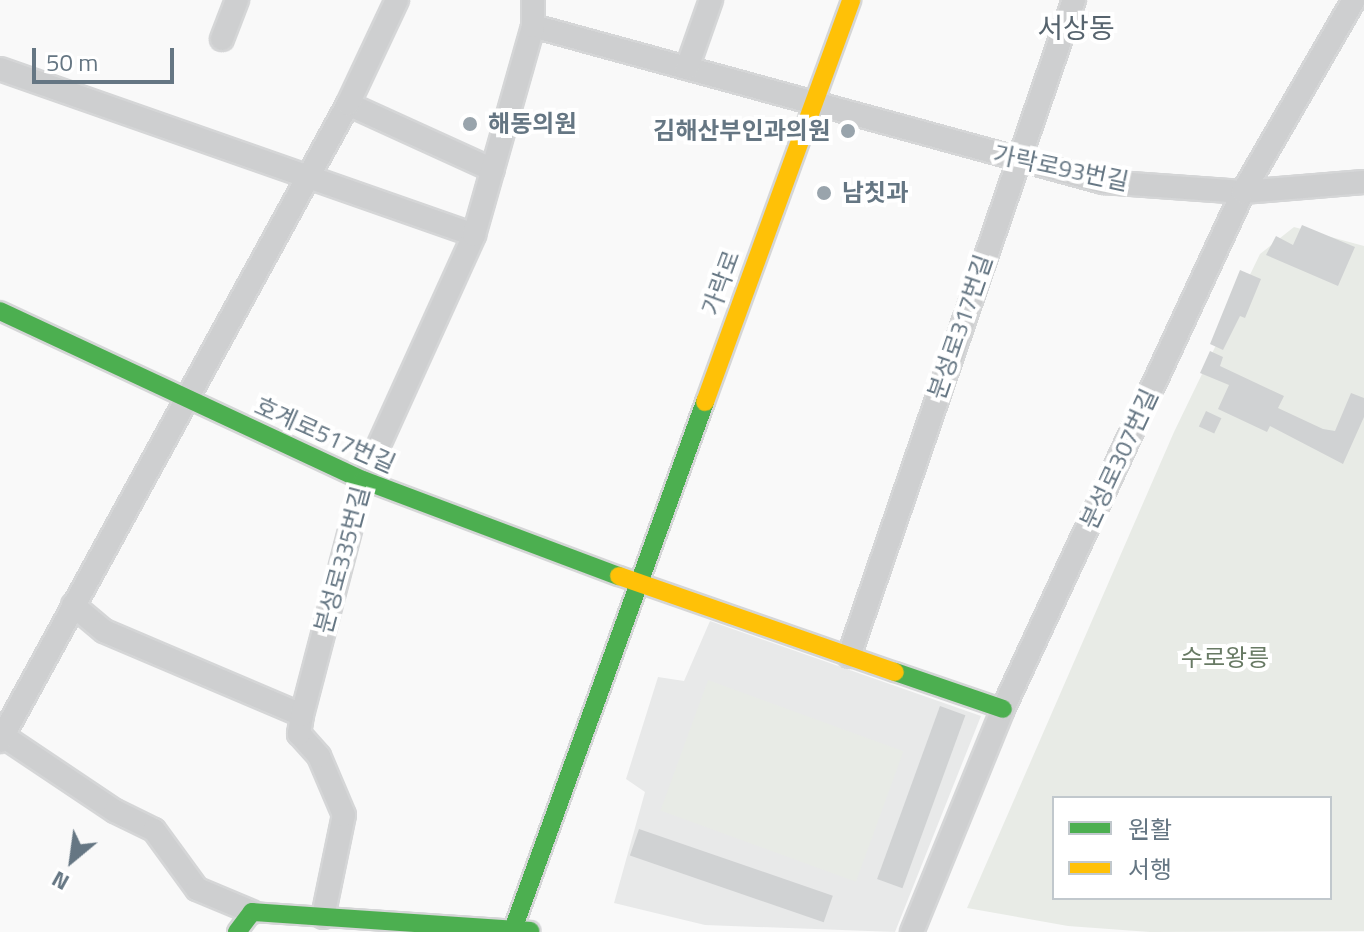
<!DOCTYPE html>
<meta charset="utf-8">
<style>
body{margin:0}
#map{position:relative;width:1364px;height:932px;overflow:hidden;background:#f9f9f9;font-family:"Titillium Web","Noto Sans KR",sans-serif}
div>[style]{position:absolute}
.built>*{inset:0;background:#e8e9e9}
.green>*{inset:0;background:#e8ebe6;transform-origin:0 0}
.building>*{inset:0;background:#d0d2d3;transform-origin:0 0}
.roads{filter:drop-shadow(2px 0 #d5d6d7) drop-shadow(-2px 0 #d5d6d7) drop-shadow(0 2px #d5d6d7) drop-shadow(0 -2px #d5d6d7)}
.street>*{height:22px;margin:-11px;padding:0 11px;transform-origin:11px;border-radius:11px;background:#cecfd0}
.fast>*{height:18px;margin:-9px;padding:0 9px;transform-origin:9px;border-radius:9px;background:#4caf50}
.slow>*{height:18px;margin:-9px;padding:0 9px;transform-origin:9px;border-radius:9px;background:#ffc107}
.dots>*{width:22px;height:22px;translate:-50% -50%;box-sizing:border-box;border:4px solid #fff;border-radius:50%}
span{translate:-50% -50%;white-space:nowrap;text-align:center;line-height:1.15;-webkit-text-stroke:8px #fff;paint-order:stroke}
.poi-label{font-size:24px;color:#657683;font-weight:700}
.left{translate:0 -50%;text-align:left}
.right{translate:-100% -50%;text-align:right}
.street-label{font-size:24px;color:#657683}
.park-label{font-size:24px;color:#687a64}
.quarter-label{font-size:28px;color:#57646e}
.legend{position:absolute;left:1052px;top:796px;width:280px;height:104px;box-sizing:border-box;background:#fff;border:2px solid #c1c8cd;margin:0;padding:10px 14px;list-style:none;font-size:24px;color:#657683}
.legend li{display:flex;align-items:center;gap:16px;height:40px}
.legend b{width:40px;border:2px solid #c1c8cd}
.north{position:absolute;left:32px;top:820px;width:80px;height:80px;-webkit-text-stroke:6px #fff;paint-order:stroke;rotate:209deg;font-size:22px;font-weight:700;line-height:32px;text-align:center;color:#657683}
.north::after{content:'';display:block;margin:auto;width:28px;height:36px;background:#657683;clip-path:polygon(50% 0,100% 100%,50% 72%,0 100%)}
.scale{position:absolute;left:32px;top:48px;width:142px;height:36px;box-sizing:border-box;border:4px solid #657683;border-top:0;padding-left:10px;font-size:24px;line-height:28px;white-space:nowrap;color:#657683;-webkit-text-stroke:6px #fff;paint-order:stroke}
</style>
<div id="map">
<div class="built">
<i style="clip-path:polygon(710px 621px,981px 716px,895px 932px,705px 925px,614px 903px,645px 792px,626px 779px,658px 677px,684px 681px)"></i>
</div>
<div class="green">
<i style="clip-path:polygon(evenodd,1294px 227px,1364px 246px,1364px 931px,1150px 932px,1068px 926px,967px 908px,1174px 432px,1260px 254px,1294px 227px,1054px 798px,1330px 798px,1330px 898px,1054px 898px,1054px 798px)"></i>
<i style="left:708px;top:680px;width:208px;height:139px;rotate:20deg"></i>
</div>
<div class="building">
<i style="clip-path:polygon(1302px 225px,1355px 247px,1338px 286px,1266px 255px,1276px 236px,1293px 245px)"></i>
<i style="clip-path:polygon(1240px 270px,1261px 279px,1245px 318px,1240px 316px,1223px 350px,1210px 344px)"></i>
<i style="clip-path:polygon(1210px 351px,1223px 357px,1220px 366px,1284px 396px,1278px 408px,1323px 429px,1335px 431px,1351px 393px,1364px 398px,1364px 417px,1343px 464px,1270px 426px,1267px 432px,1218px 409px,1229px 385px,1200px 373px)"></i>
<i style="left:1206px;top:411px;width:17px;height:17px;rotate:25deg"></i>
<i style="left:940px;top:706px;width:27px;height:184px;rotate:20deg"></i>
<i style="left:639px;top:829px;width:205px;height:28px;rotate:19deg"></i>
</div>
<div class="roads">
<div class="street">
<i style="left:533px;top:26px;width:591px;rotate:15.31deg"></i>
<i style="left:1103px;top:182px;width:140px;rotate:4.1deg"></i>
<i style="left:1243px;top:192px;width:121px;rotate:-4.7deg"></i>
<i style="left:222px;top:39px;width:42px;rotate:-69deg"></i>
<i style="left:687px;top:68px;width:72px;rotate:-70.6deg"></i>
<i style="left:0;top:69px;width:502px;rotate:19.3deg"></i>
<i style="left:348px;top:104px;width:159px;rotate:24.5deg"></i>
<i style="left:73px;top:605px;width:40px;rotate:40deg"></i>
<i style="left:104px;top:631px;width:215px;rotate:23deg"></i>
<i style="left:849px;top:656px;width:694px;rotate:-71.07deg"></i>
<i style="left:0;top:734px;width:138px;rotate:33.8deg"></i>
<i style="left:115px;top:811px;width:43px;rotate:26deg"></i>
<i style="left:154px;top:830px;width:73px;rotate:53.9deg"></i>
<i style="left:197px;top:889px;width:60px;rotate:22.7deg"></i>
<i style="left:0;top:741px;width:726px;rotate:-61.35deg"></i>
<i style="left:348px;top:104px;width:115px;rotate:-64.8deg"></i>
<i style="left:323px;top:917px;width:104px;rotate:-78.4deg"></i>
<i style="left:344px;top:815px;width:64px;rotate:-113deg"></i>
<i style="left:319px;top:756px;width:30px;rotate:-132deg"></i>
<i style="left:299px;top:734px;width:19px;rotate:-81deg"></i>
<i style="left:302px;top:715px;width:243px;rotate:-75.4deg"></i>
<i style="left:363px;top:480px;width:269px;rotate:-65.6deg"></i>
<i style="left:474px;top:235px;width:217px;rotate:-74.2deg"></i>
<i style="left:533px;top:26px;width:26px;rotate:-90deg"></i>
<i style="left:912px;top:932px;width:241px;rotate:-67.8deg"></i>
<i style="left:1003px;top:709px;width:570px;rotate:-65.1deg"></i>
<i style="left:1243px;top:192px;width:222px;rotate:-60deg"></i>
</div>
<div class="fast">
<i style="left:0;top:311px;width:400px;rotate:25deg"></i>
<i style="left:363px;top:480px;width:273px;rotate:20.6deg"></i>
<i style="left:895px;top:672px;width:114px;rotate:18.9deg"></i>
<i style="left:237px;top:932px;width:25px;rotate:-53deg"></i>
<i style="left:252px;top:912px;width:279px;rotate:3.9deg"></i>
<i style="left:512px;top:932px;width:564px;rotate:-69.99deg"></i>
</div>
<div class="slow">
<i style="left:705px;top:402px;width:428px;rotate:-70deg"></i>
<i style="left:619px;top:576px;width:292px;rotate:19.2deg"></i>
</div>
</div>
<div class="dots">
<i style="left:470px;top:124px;background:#99a4ac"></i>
<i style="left:848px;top:131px;background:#99a4ac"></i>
<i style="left:824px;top:193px;background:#99a4ac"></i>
</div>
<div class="poi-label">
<span class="left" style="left:488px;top:124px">해동의원</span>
<span class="right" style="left:830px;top:131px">김해산부인과의원</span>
<span class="left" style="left:842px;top:193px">남칫과</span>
</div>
<div class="street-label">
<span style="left:1061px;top:168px;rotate:12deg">가락로93번길</span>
<span style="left:721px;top:283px;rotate:-70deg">가락로</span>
<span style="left:960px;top:327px;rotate:-71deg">분성로317번길</span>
<span style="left:325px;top:435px;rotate:24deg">호계로517번길</span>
<span style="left:1119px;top:459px;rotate:-65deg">분성로307번길</span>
<span style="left:342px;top:560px;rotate:-75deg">분성로335번길</span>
</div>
<div class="park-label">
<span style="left:1225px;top:658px">수로왕릉</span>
</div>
<div class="quarter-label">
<span style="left:1076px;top:28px">서상동</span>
</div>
<ul class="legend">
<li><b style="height:10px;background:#4caf50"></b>원활</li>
<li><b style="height:10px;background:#ffc107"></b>서행</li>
</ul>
<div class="north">N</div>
<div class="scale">50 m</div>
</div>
